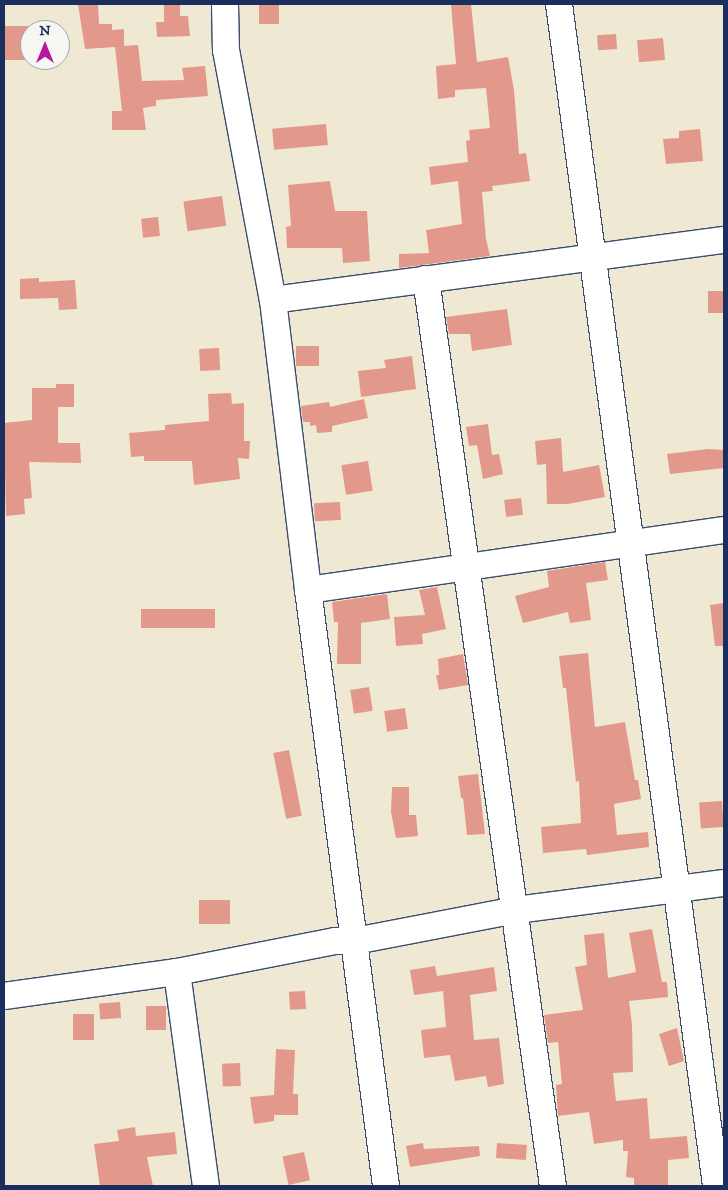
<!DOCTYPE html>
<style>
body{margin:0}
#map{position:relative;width:728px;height:1190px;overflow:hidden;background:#efe9d3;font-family:"IM FELL DW Pica",serif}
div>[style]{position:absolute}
.building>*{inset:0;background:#e2998b;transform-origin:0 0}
.roads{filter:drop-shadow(1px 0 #3b4b70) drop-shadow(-1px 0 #3b4b70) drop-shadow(0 1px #3b4b70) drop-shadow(0 -1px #3b4b70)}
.minor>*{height:26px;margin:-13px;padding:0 13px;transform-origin:13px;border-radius:13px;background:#fff}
span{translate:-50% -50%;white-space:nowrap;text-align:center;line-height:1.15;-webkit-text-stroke:5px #f6f6f2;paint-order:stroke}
.frame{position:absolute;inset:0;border:5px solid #1b2f5e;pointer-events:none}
.north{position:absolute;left:20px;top:20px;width:50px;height:50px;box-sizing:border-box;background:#f6f6f2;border:1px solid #9ea6b7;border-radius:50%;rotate:0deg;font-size:14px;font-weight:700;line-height:20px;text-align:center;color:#1b2f5e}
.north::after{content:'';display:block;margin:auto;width:18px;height:22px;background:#b5179e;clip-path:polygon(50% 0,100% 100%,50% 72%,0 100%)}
</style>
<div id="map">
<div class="building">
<i style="clip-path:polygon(78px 4px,98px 4px,99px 24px,112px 24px,112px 30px,124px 29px,124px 46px,138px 45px,142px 81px,184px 80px,182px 68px,205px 66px,208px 96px,156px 100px,156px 106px,143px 108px,146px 130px,112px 130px,112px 111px,122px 111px,115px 47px,85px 49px)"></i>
<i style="clip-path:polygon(164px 4px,180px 4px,180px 16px,188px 16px,190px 36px,157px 37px,156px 22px,164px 22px)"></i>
<i style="left:259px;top:4px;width:20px;height:20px"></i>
<i style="clip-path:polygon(451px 4px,471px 4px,477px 62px,508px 57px,514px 90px,519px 154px,526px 153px,530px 181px,492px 186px,493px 191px,482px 192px,486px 239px,490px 256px,399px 268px,399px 254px,429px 253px,426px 230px,462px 224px,458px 181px,431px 185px,429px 167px,468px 162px,466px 141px,470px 140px,469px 130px,490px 128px,486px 88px,455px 90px,455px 97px,438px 99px,436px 66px,456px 64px)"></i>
<i style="left:4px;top:26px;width:26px;height:34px"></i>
<i style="left:616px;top:34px;width:15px;height:19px;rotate:86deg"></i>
<i style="left:663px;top:38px;width:22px;height:26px;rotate:85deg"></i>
<i style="left:326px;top:124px;width:21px;height:54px;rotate:85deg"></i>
<i style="clip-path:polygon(700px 129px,703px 161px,666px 164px,663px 139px,679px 138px,679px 131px)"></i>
<i style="clip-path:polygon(330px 181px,335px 211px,367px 211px,370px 261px,343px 263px,342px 248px,287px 248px,286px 227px,291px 226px,288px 185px)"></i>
<i style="left:222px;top:196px;width:30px;height:39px;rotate:82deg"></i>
<i style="left:158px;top:217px;width:19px;height:17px;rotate:84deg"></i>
<i style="clip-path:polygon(39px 278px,39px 282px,75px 280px,77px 309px,59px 310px,58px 298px,20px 299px,20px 279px)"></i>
<i style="left:724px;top:291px;width:22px;height:16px;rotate:90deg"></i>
<i style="clip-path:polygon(507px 309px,512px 345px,472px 351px,470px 334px,449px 334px,446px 317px)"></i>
<i style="left:296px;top:346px;width:23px;height:20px"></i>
<i style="left:219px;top:348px;width:22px;height:20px;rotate:87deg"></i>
<i style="clip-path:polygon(412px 356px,416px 389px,361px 397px,358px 371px,386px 368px,384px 360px)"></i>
<i style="clip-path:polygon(56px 384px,74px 384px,74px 407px,58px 407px,58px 443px,80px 443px,81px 463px,29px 462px,32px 498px,24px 499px,25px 514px,6px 516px,4px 423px,32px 420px,32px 388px,56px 388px)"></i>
<i style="clip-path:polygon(231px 393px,232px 404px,244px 403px,244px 441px,250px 441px,249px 459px,238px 458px,240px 479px,194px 485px,192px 461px,144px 461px,144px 456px,131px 457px,129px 433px,165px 430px,165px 425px,209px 421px,208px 394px)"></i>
<i style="clip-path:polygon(364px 399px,368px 418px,332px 426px,332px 432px,317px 433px,316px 425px,310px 426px,310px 422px,303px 422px,301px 406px,329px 402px,330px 407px)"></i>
<i style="clip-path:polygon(488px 424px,492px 455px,499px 454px,503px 474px,483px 479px,477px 445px,469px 446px,466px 427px)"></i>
<i style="clip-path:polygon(561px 438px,563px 472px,599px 465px,605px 497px,568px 504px,547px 504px,546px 464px,537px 465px,535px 441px)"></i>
<i style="clip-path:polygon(708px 449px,724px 450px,724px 468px,670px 474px,667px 454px)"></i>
<i style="left:368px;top:461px;width:30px;height:27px;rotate:81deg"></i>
<i style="left:521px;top:498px;width:17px;height:17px;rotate:83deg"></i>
<i style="left:340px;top:502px;width:18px;height:26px;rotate:87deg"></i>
<i style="clip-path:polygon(605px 562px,608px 580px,586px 583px,591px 620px,570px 623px,568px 612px,523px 623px,515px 596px,549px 587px,547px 571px)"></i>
<i style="clip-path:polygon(437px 587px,446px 629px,422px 634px,423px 644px,396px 646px,394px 617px,425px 615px,419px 590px)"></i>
<i style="clip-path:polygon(387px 594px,390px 619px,361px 623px,361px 664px,337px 664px,338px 622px,334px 622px,332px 602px)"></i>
<i style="clip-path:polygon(724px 603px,724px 646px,715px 646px,710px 605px)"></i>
<i style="left:215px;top:609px;width:19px;height:74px;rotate:90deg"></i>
<i style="clip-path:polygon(588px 653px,595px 727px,625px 722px,635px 780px,638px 780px,641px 799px,614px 804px,617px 835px,648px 832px,649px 847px,587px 855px,586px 849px,543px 853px,541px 827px,581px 823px,579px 781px,576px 782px,566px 688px,563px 688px,559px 656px)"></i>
<i style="clip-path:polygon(463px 654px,468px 685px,439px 690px,436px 675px,439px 675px,438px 659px)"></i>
<i style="left:369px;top:687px;width:24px;height:19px;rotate:81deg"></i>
<i style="left:405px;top:708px;width:21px;height:21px;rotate:82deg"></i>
<i style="left:289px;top:750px;width:67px;height:16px;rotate:79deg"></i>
<i style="clip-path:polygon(478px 774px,485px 834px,467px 835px,463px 798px,461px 798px,458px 776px)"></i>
<i style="clip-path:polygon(392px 787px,409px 787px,409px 815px,416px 815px,418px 836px,396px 838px,391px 812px)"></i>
<i style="left:722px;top:801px;width:26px;height:23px;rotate:86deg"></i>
<i style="left:199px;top:900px;width:31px;height:24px"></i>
<i style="clip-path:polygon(652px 929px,662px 982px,667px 982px,668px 997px,629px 1001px,632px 1025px,633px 1072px,613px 1073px,616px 1101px,647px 1098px,650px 1139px,687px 1136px,689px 1158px,668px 1160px,668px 1186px,634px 1186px,634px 1178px,626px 1177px,628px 1151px,623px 1151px,623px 1140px,594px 1144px,589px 1112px,558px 1116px,556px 1085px,562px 1084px,558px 1042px,548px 1043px,544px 1015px,583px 1010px,575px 967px,587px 965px,584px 935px,604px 933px,608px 978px,636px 972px,629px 933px)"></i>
<i style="clip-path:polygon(435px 966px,437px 976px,494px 967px,497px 991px,470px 995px,474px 1040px,499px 1038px,504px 1084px,488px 1087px,486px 1076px,455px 1081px,450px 1055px,424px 1058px,421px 1030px,446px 1027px,443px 991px,414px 995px,410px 970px)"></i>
<i style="left:305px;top:991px;width:18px;height:16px;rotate:87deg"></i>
<i style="left:120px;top:1002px;width:16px;height:21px;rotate:86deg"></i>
<i style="left:146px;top:1006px;width:20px;height:24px"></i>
<i style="left:73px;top:1014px;width:21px;height:26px"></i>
<i style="clip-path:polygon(677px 1028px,684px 1061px,669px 1066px,659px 1034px)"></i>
<i style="clip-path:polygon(276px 1049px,295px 1050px,293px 1094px,298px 1094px,298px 1115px,274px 1115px,274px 1121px,254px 1124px,250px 1097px,274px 1095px)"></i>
<i style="left:240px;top:1063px;width:23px;height:18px;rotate:88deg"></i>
<i style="clip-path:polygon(135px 1127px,136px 1136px,175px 1132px,177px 1154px,147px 1157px,153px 1186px,100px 1186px,94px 1144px,119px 1141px,117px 1130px)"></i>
<i style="clip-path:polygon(423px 1143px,424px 1149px,479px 1146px,480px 1156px,410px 1167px,406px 1146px)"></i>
<i style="left:497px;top:1143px;width:30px;height:15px;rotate:4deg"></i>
<i style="left:304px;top:1152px;width:29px;height:22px;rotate:78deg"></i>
</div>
<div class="roads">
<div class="minor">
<i style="left:225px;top:4px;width:46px;rotate:88.8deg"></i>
<i style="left:226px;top:50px;width:254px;rotate:79.4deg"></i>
<i style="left:273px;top:300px;width:292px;rotate:83.1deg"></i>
<i style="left:308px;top:590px;width:601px;rotate:82.54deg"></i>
<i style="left:559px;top:4px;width:1192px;rotate:82.43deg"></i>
<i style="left:426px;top:279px;width:916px;rotate:82.03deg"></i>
<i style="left:273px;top:300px;width:455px;rotate:-7.6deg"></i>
<i style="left:308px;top:590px;width:420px;rotate:-8.2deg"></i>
<i style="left:177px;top:972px;width:216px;rotate:82.3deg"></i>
<i style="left:4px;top:996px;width:175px;rotate:-7.9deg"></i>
<i style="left:177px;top:972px;width:161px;rotate:-11.1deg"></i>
<i style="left:335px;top:941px;width:20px"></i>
<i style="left:355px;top:941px;width:164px;rotate:-10.9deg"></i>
<i style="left:516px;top:910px;width:210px;rotate:-7.4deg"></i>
</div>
</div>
<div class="frame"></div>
<div class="north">N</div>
</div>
